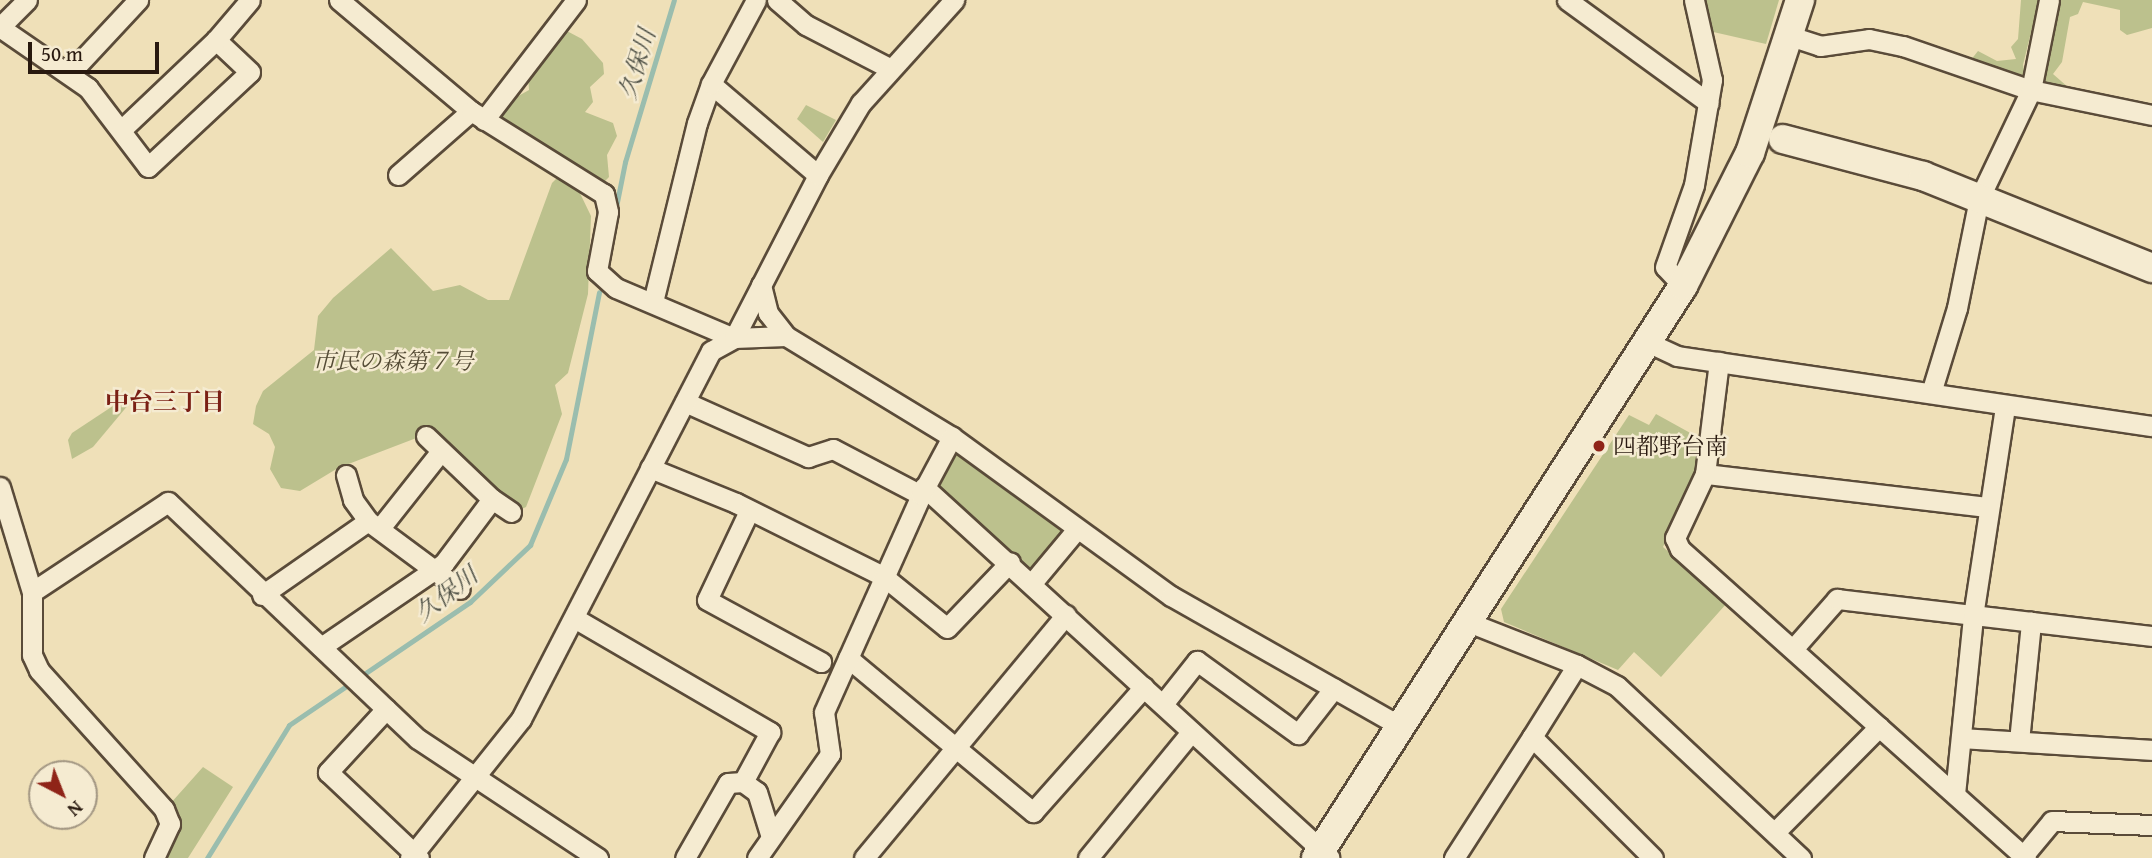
<!DOCTYPE html>
<meta charset="utf-8">
<style>
body{margin:0}
#map{position:relative;width:2152px;height:858px;overflow:hidden;background:#efe0b8;font-family:"Gentium Book Plus","Noto Serif JP",serif}
div>[style]{position:absolute}
.green>*{inset:0;background:#bcc18d}
.stream>*{height:5px;margin:-2.5px;padding:0 2.5px;transform-origin:2.5px;border-radius:2.5px;background:#9abdae}
.roads{filter:drop-shadow(2px 0 #5a4b39) drop-shadow(-2px 0 #5a4b39) drop-shadow(0 2px #5a4b39) drop-shadow(0 -2px #5a4b39)}
.street>*{height:19px;margin:-9.5px;padding:0 9.5px;transform-origin:9.5px;border-radius:9.5px;background:#f5ebd1}
.secondary>*{height:28px;margin:-14px;padding:0 14px;transform-origin:14px;border-radius:14px;background:#f5ebd1}
.dots>*{width:19px;height:19px;translate:-50% -50%;box-sizing:border-box;border:4px solid #f5ebd1;border-radius:50%}
span{translate:-50% -50%;white-space:nowrap;text-align:center;line-height:1.15;-webkit-text-stroke:5px #f5ebd1;paint-order:stroke}
.park-label{font-size:23px;color:#544b35;font-style:italic}
.poi-label{font-size:23px;color:#28190f}
.left{translate:0 -50%;text-align:left}
.water-label{font-size:24px;color:#505247;font-style:italic}
.neighbourhood-label{font-size:24px;color:#7a1f14;font-weight:700}
.north{position:absolute;left:28px;top:760px;width:70px;height:70px;box-sizing:border-box;background:#f5ebd1;border:2px solid #a39783;border-radius:50%;rotate:138deg;font-size:19px;font-weight:700;line-height:28px;text-align:center;color:#28190f}
.north::after{content:'';display:block;margin:auto;width:24px;height:32px;background:#8f2418;clip-path:polygon(50% 0,100% 100%,50% 72%,0 100%)}
.scale{position:absolute;left:28px;top:42px;width:131px;height:32px;box-sizing:border-box;border:4px solid #28190f;border-top:0;padding-left:9px;font-size:21px;line-height:24px;white-space:nowrap;color:#28190f;-webkit-text-stroke:5px #f5ebd1;paint-order:stroke}
</style>
<div id="map">
<div class="green">
<i style="clip-path:polygon(1702px 0,1779px 0,1766px 44px,1709px 31px)"></i>
<i style="clip-path:polygon(2021px 0,2039px 0,2023px 65px,2026px 79px,1970px 61px,1978px 51px,1997px 61px,2016px 59px,2011px 47px,2018px 39px)"></i>
<i style="clip-path:polygon(2057px 0,2152px 0,2152px 28px,2127px 35px,2120px 30px,2120px 10px,2083px 2px,2078px 14px,2070px 17px,2062px 62px,2053px 74px,2069px 88px,2042px 83px)"></i>
<i style="clip-path:polygon(565px 30px,582px 39px,603px 63px,604px 74px,590px 87px,593px 102px,585px 112px,613px 123px,617px 136px,607px 155px,609px 177px,603px 183px,504px 126px,498px 115px,504px 104px,529px 90px,528px 75px)"></i>
<i style="clip-path:polygon(806px 105px,836px 120px,823px 142px,797px 119px)"></i>
<i style="clip-path:polygon(560px 175px,576px 185px,591px 216px,588px 294px,568px 373px,555px 385px,562px 414px,526px 507px,517px 511px,419px 437px,338px 468px,300px 491px,281px 488px,270px 469px,275px 447px,269px 434px,253px 424px,256px 406px,263px 391px,314px 350px,318px 316px,333px 298px,391px 248px,433px 291px,460px 285px,488px 300px,509px 300px,552px 183px)"></i>
<i style="clip-path:polygon(128px 396px,129px 404px,93px 447px,72px 459px,68px 440px,72px 433px)"></i>
<i style="clip-path:polygon(1656px 414px,1703px 440px,1696px 473px,1663px 547px,1727px 603px,1661px 677px,1634px 652px,1618px 670px,1504px 622px,1501px 609px,1629px 415px,1649px 425px)"></i>
<i style="clip-path:polygon(961px 451px,1068px 532px,1033px 575px,934px 490px,952px 453px)"></i>
<i style="clip-path:polygon(203px 767px,233px 787px,188px 858px,167px 858px,177px 835px,170px 804px)"></i>
</div>
<div class="stream">
<i style="left:615px;top:212px;width:51px;rotate:-78.7deg"></i>
<i style="left:625px;top:162px;width:169px;rotate:-73.2deg"></i>
<i style="left:207px;top:858px;width:156px;rotate:-58.3deg"></i>
<i style="left:289px;top:725px;width:219px;rotate:-34.2deg"></i>
<i style="left:470px;top:602px;width:83px;rotate:-43.5deg"></i>
<i style="left:530px;top:545px;width:93px;rotate:-67.3deg"></i>
<i style="left:566px;top:459px;width:170px;rotate:-78.8deg"></i>
</div>
<div class="roads">
<div class="street">
<i style="left:339px;top:0;width:172px;rotate:40.1deg"></i>
<i style="left:777px;top:0;width:38px;rotate:41deg"></i>
<i style="left:806px;top:25px;width:93px;rotate:27.4deg"></i>
<i style="left:1567px;top:0;width:175px;rotate:36deg"></i>
<i style="left:0;top:27px;width:38px;rotate:-45deg"></i>
<i style="left:1px;top:28px;width:106px;rotate:34.6deg"></i>
<i style="left:88px;top:88px;width:99px;rotate:52.8deg"></i>
<i style="left:148px;top:167px;width:139px;rotate:-43deg"></i>
<i style="left:250px;top:72px;width:47px;rotate:-136.7deg"></i>
<i style="left:216px;top:40px;width:131px;rotate:136.5deg"></i>
<i style="left:1790px;top:36px;width:32px;rotate:18deg"></i>
<i style="left:1820px;top:46px;width:49px;rotate:-8.1deg"></i>
<i style="left:1869px;top:39px;width:35px;rotate:12deg"></i>
<i style="left:1903px;top:46px;width:135px;rotate:19deg"></i>
<i style="left:2031px;top:90px;width:124px;rotate:11.7deg"></i>
<i style="left:216px;top:40px;width:52px;rotate:-49.6deg"></i>
<i style="left:70px;top:73px;width:100px;rotate:-47deg"></i>
<i style="left:711px;top:84px;width:140px;rotate:40.4deg"></i>
<i style="left:484px;top:120px;width:151px;rotate:-52.5deg"></i>
<i style="left:398px;top:175px;width:97px;rotate:-41.2deg"></i>
<i style="left:471px;top:111px;width:157px;rotate:32deg"></i>
<i style="left:604px;top:194px;width:18px;rotate:77deg"></i>
<i style="left:608px;top:212px;width:60px;rotate:100.6deg"></i>
<i style="left:597px;top:271px;width:25px;rotate:42deg"></i>
<i style="left:616px;top:288px;width:128px;rotate:23deg"></i>
<i style="left:734px;top:338px;width:52px;rotate:-2.2deg"></i>
<i style="left:761px;top:285px;width:29px;rotate:76deg"></i>
<i style="left:768px;top:313px;width:29px;rotate:52deg"></i>
<i style="left:786px;top:336px;width:194px;rotate:31.3deg"></i>
<i style="left:952px;top:437px;width:271px;rotate:36deg"></i>
<i style="left:1171px;top:596px;width:263px;rotate:29.6deg"></i>
<i style="left:1683px;top:286px;width:26px;rotate:-133deg"></i>
<i style="left:1665px;top:267px;width:87px;rotate:-70.5deg"></i>
<i style="left:1694px;top:185px;width:107px;rotate:-80.3deg"></i>
<i style="left:1712px;top:80px;width:82px;rotate:-102.7deg"></i>
<i style="left:653px;top:302px;width:184px;rotate:-76.2deg"></i>
<i style="left:697px;top:123px;width:41px;rotate:-70.3deg"></i>
<i style="left:711px;top:84px;width:95px;rotate:-61.8deg"></i>
<i style="left:1647px;top:342px;width:33px;rotate:25deg"></i>
<i style="left:1677px;top:356px;width:480px;rotate:8.4deg"></i>
<i style="left:1931px;top:393px;width:89px;rotate:-73deg"></i>
<i style="left:1957px;top:308px;width:111px;rotate:-78.6deg"></i>
<i style="left:1979px;top:199px;width:121px;rotate:-64.5deg"></i>
<i style="left:2031px;top:90px;width:92px;rotate:-78.7deg"></i>
<i style="left:685px;top:402px;width:135px;rotate:24.1deg"></i>
<i style="left:808px;top:457px;width:26px;rotate:-18deg"></i>
<i style="left:833px;top:449px;width:99px;rotate:27.6deg"></i>
<i style="left:426px;top:436px;width:91px;rotate:43.7deg"></i>
<i style="left:650px;top:468px;width:93px;rotate:22.1deg"></i>
<i style="left:736px;top:503px;width:164px;rotate:26.4deg"></i>
<i style="left:883px;top:576px;width:82px;rotate:39.1deg"></i>
<i style="left:947px;top:628px;width:91px;rotate:-46.3deg"></i>
<i style="left:1705px;top:474px;width:113px;rotate:-82.9deg"></i>
<i style="left:346px;top:475px;width:26px;rotate:74deg"></i>
<i style="left:353px;top:500px;width:26px;rotate:54deg"></i>
<i style="left:0;top:487px;width:110px;rotate:73.1deg"></i>
<i style="left:924px;top:487px;width:549px;rotate:42.41deg"></i>
<i style="left:1987px;top:507px;width:284px;rotate:-173.3deg"></i>
<i style="left:1705px;top:474px;width:71px;rotate:115.1deg"></i>
<i style="left:1675px;top:538px;width:12px;rotate:66deg"></i>
<i style="left:1680px;top:549px;width:464px;rotate:41.8deg"></i>
<i style="left:749px;top:511px;width:98px;rotate:115.3deg"></i>
<i style="left:707px;top:600px;width:130px;rotate:28.5deg"></i>
<i style="left:380px;top:528px;width:98px;rotate:-51.6deg"></i>
<i style="left:1032px;top:583px;width:70px;rotate:-50.2deg"></i>
<i style="left:262px;top:595px;width:129px;rotate:-34.9deg"></i>
<i style="left:368px;top:521px;width:114px;rotate:36.5deg"></i>
<i style="left:576px;top:619px;width:225px;rotate:30.2deg"></i>
<i style="left:770px;top:732px;width:57px;rotate:118.4deg"></i>
<i style="left:743px;top:782px;width:15px;rotate:176deg"></i>
<i style="left:728px;top:783px;width:86px;rotate:119.8deg"></i>
<i style="left:1468px;top:622px;width:117px;rotate:21.5deg"></i>
<i style="left:1577px;top:665px;width:45px;rotate:27.7deg"></i>
<i style="left:1617px;top:686px;width:252px;rotate:43.1deg"></i>
<i style="left:321px;top:647px;width:149px;rotate:-34.3deg"></i>
<i style="left:444px;top:563px;width:80px;rotate:-53.1deg"></i>
<i style="left:492px;top:499px;width:23px;rotate:34deg"></i>
<i style="left:1793px;top:649px;width:67px;rotate:-48.7deg"></i>
<i style="left:1837px;top:599px;width:317px;rotate:6.7deg"></i>
<i style="left:848px;top:658px;width:241px;rotate:39.8deg"></i>
<i style="left:1033px;top:812px;width:167px;rotate:-48.4deg"></i>
<i style="left:1577px;top:665px;width:85px;rotate:122deg"></i>
<i style="left:1532px;top:737px;width:171px;rotate:45deg"></i>
<i style="left:1163px;top:704px;width:55px;rotate:-51.7deg"></i>
<i style="left:1197px;top:661px;width:125px;rotate:35.9deg"></i>
<i style="left:1298px;top:734px;width:58px;rotate:-52deg"></i>
<i style="left:386px;top:709px;width:86px;rotate:132.6deg"></i>
<i style="left:328px;top:772px;width:125px;rotate:43.4deg"></i>
<i style="left:1962px;top:738px;width:190px;rotate:3.6deg"></i>
<i style="left:2019px;top:741px;width:120px;rotate:-84.2deg"></i>
<i style="left:743px;top:782px;width:17px;rotate:36deg"></i>
<i style="left:757px;top:792px;width:44px;rotate:72.8deg"></i>
<i style="left:1955px;top:794px;width:179px;rotate:-84.2deg"></i>
<i style="left:1973px;top:616px;width:212px;rotate:-81.3deg"></i>
<i style="left:1775px;top:832px;width:148px;rotate:-45.3deg"></i>
<i style="left:2023px;top:856px;width:45px;rotate:-50.4deg"></i>
<i style="left:2052px;top:821px;width:100px;rotate:2.3deg"></i>
<i style="left:154px;top:858px;width:38px;rotate:-65deg"></i>
<i style="left:170px;top:824px;width:16px;rotate:-112deg"></i>
<i style="left:164px;top:809px;width:187px;rotate:-132deg"></i>
<i style="left:39px;top:670px;width:17px;rotate:-115deg"></i>
<i style="left:32px;top:655px;width:63px;rotate:-90deg"></i>
<i style="left:32px;top:592px;width:163px;rotate:-33.5deg"></i>
<i style="left:168px;top:502px;width:344px;rotate:43.5deg"></i>
<i style="left:418px;top:739px;width:216px;rotate:33.5deg"></i>
<i style="left:410px;top:858px;width:178px;rotate:-51.4deg"></i>
<i style="left:521px;top:719px;width:414px;rotate:-62.7deg"></i>
<i style="left:711px;top:351px;width:26px;rotate:-29deg"></i>
<i style="left:734px;top:338px;width:183px;rotate:-62.7deg"></i>
<i style="left:818px;top:175px;width:84px;rotate:-59.2deg"></i>
<i style="left:861px;top:103px;width:139px;rotate:-47.9deg"></i>
<i style="left:757px;top:858px;width:127px;rotate:-54.9deg"></i>
<i style="left:830px;top:754px;width:42px;rotate:-98.1deg"></i>
<i style="left:824px;top:712px;width:238px;rotate:-65.9deg"></i>
<i style="left:921px;top:495px;width:66px;rotate:-61.9deg"></i>
<i style="left:864px;top:858px;width:316px;rotate:-50.3deg"></i>
<i style="left:1088px;top:858px;width:163px;rotate:-50.7deg"></i>
<i style="left:1454px;top:858px;width:144px;rotate:-57.2deg"></i>
</div>
<div class="secondary">
<i style="left:1783px;top:139px;width:145px;rotate:14.8deg"></i>
<i style="left:1923px;top:176px;width:247px;rotate:21.9deg"></i>
<i style="left:1316px;top:858px;width:680px;rotate:-57.32deg"></i>
<i style="left:1683px;top:286px;width:149px;rotate:-63.3deg"></i>
<i style="left:1750px;top:153px;width:161px;rotate:-71.9deg"></i>
</div>
</div>
<div class="dots">
<i style="left:1599px;top:446px;background:#8f2418"></i>
</div>
<div class="park-label">
<span style="left:393px;top:361px">市民の森第７号</span>
</div>
<div class="poi-label">
<span class="left" style="left:1613px;top:446px">四都野台南</span>
</div>
<div class="water-label">
<span style="left:637px;top:64px;rotate:-73deg">久保川</span>
<span style="left:446px;top:594px;rotate:-38deg">久保川</span>
</div>
<div class="neighbourhood-label">
<span style="left:165px;top:402px">中台三丁目</span>
</div>
<div class="north">N</div>
<div class="scale">50 m</div>
</div>
